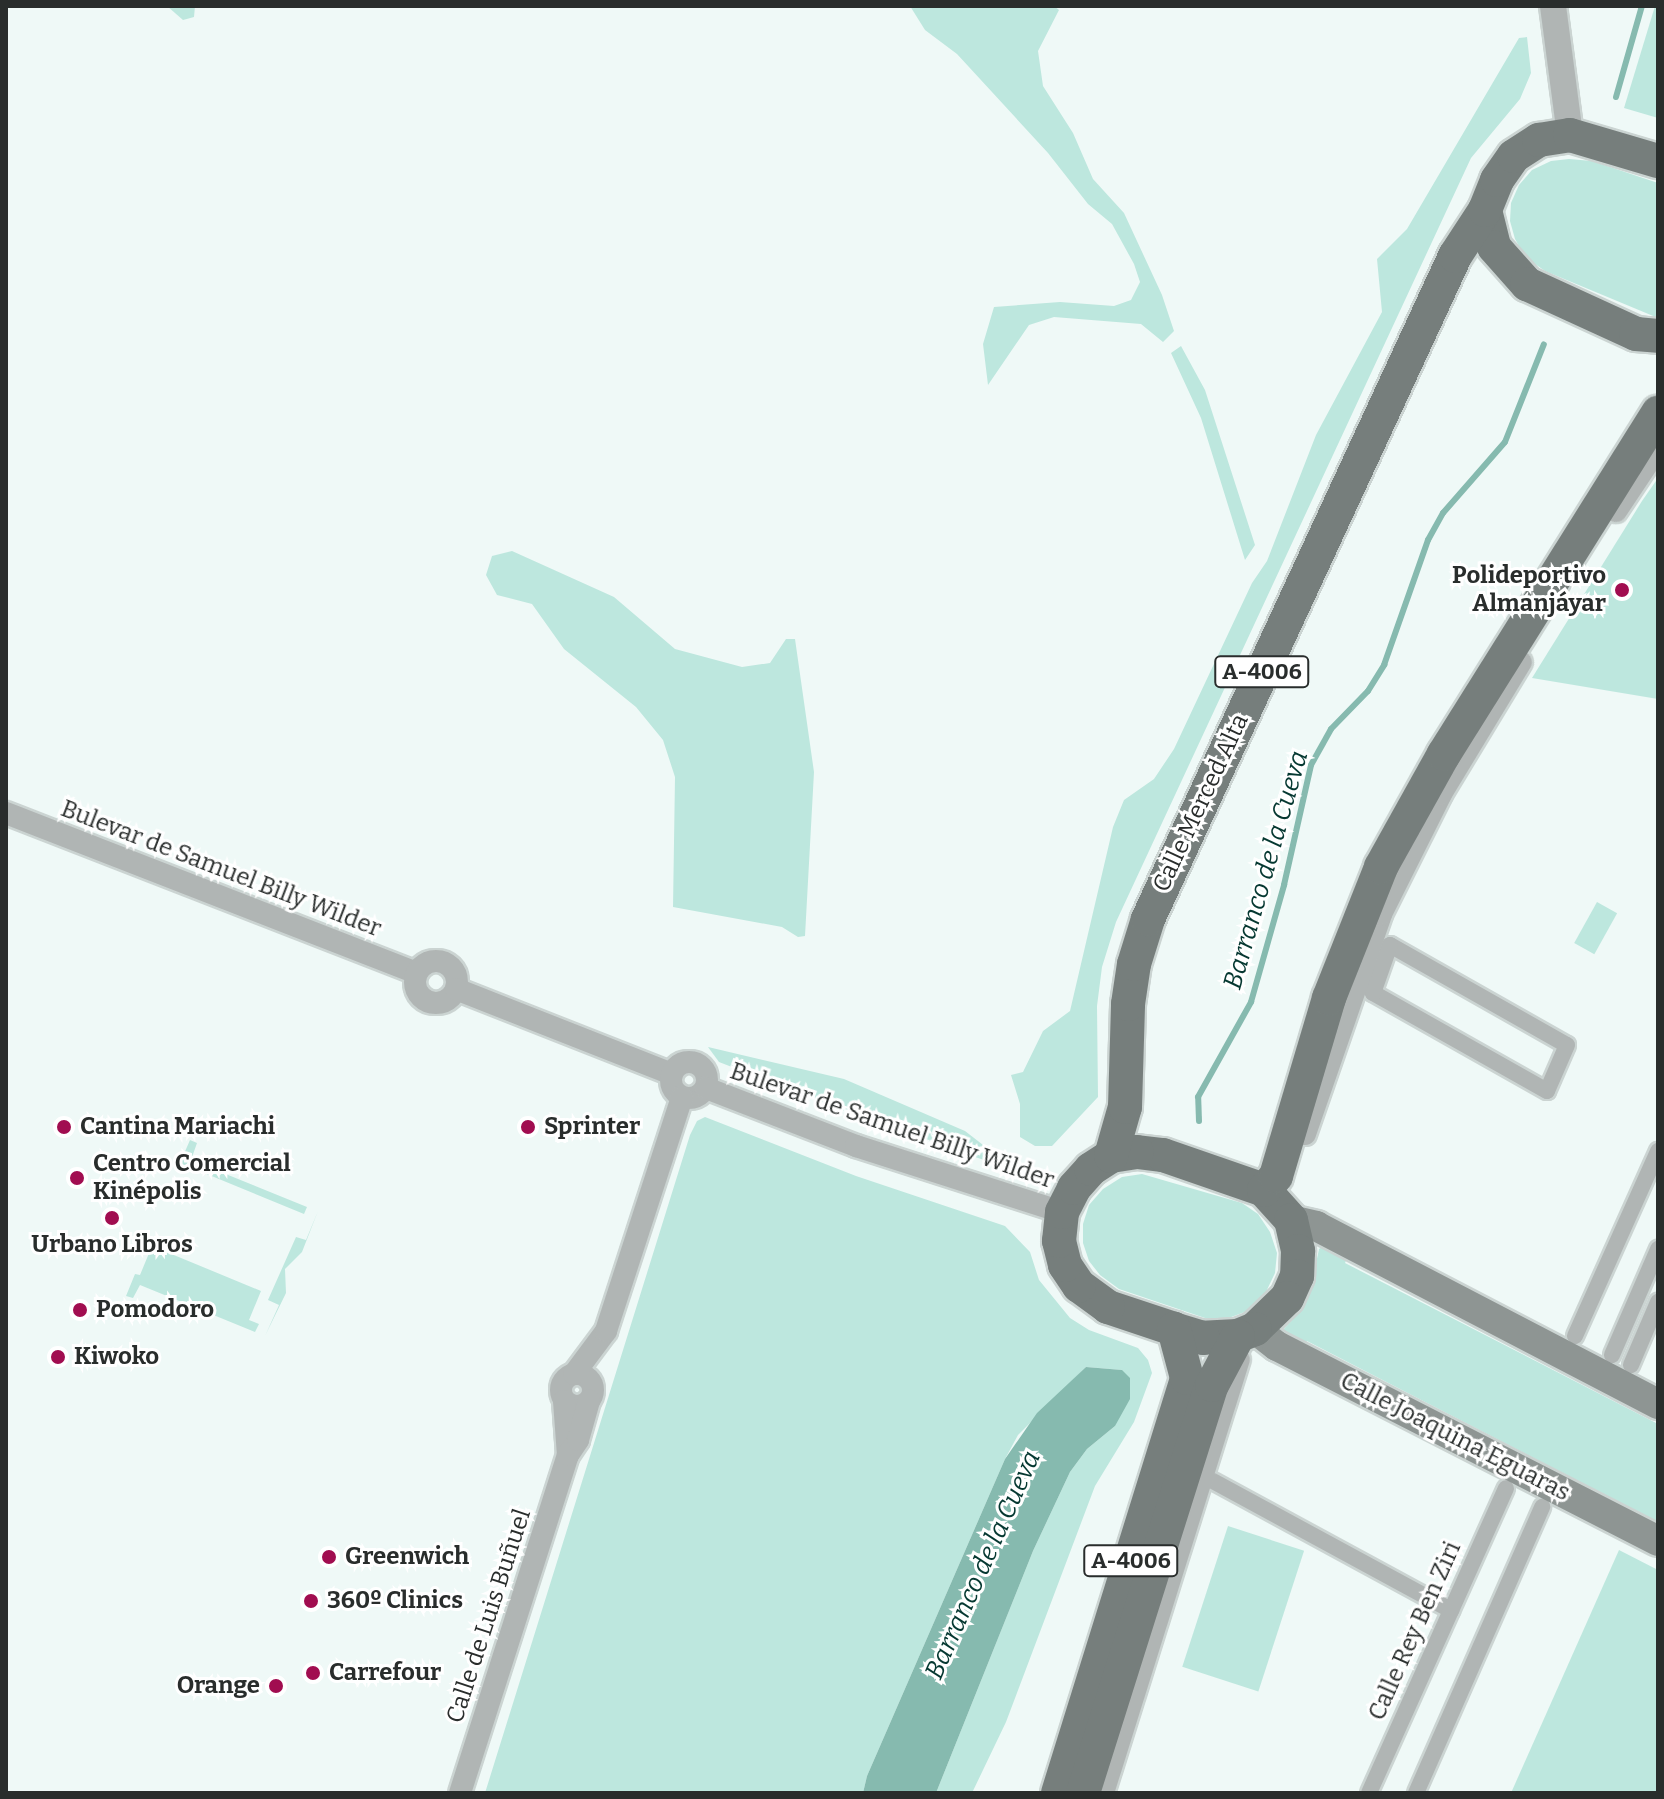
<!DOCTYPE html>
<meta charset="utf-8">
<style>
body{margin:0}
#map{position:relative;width:1664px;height:1799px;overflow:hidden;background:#eff9f7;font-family:Bitter,serif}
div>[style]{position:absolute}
.green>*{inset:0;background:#bde7de;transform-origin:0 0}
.water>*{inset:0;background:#86baaf}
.stream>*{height:6px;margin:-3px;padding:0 3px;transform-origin:3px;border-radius:3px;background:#86baaf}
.roads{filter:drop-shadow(2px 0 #cbd4d2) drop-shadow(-2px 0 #cbd4d2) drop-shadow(0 2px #cbd4d2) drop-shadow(0 -2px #cbd4d2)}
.pedestrian>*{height:16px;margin:-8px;padding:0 8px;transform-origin:8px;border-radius:8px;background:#b0b5b4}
.minor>*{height:22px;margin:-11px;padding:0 11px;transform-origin:11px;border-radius:11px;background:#b0b5b4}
.minor>.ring{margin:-11px;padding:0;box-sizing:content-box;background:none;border:22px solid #b0b5b4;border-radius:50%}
.tertiary>*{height:26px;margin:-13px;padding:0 13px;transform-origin:13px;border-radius:13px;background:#b0b5b4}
.secondary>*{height:30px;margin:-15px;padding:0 15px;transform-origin:15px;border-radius:15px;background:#8e9593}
.primary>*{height:34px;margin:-17px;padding:0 17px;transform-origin:17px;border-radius:17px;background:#767e7c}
.dots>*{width:22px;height:22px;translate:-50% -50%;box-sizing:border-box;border:4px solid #fff;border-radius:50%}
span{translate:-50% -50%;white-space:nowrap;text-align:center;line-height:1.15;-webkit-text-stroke:6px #fff;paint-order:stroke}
.shield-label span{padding:2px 6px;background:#fff;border:2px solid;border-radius:6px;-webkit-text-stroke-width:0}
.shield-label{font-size:22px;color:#292d2c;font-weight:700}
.poi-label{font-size:24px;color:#292d2c;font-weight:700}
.right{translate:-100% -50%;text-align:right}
.left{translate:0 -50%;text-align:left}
.street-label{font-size:24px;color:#292d2c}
.water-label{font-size:26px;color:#053831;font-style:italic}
.frame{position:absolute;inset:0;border:8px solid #292d2c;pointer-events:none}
</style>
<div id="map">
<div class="green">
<i style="clip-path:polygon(167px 6px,195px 6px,194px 17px,183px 20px)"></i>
<i style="clip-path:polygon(910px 6px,1054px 6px,1059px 10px,1038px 51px,1043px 86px,1073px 133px,1093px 179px,1124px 213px,1162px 295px,1174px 331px,1163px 342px,1141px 324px,1054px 317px,1029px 325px,988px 385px,983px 344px,994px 307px,1060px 302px,1114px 306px,1131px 300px,1140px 282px,1134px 264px,1112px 224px,1088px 204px,1048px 153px,957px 54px,925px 30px)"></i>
<i style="clip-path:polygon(1655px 6px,1658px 6px,1658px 118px,1624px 108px)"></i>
<i style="clip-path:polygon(1527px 37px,1531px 73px,1520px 99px,1471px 158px,1116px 922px,1102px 967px,1097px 1006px,1098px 1097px,1052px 1146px,1035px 1146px,1020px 1137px,1020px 1104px,1011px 1075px,1023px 1072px,1043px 1031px,1070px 1011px,1113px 827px,1124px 800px,1154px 779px,1174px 749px,1252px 583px,1267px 561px,1316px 435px,1382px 312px,1377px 259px,1407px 229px,1519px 38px)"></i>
<i style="clip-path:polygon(1569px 159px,1592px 161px,1658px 183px,1658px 318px,1545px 271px,1525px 257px,1515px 239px,1510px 221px,1511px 203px,1519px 185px,1532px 170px,1551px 161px)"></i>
<i style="clip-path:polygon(1181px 346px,1205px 390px,1255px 545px,1245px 560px,1201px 418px,1171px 353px)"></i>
<i style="clip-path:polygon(1658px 478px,1658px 699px,1532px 678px,1642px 501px)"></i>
<i style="clip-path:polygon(512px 551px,614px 597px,675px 649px,742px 667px,770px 663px,786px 639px,795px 639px,814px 772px,805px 936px,798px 937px,782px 927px,673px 907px,675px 777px,663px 740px,636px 707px,564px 649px,532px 604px,497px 595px,486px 575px,492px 556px)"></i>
<i style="left:1597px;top:902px;width:23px;height:47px;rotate:29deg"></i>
<i style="clip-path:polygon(708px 1047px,844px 1079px,965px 1131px,996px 1155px,990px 1162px,880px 1125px,719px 1062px)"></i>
<i style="clip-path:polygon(705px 1117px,856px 1176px,1005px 1226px,1030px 1252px,1039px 1280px,1070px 1318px,1089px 1330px,1138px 1348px,1148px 1360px,1152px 1373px,1134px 1422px,1095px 1486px,1006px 1722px,972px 1793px,936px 1793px,1033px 1551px,1070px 1472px,1087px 1449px,1115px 1426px,1122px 1370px,1086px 1367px,1018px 1435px,1005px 1459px,867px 1776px,863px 1793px,485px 1793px,690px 1135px,697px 1121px)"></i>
<i style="clip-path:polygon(190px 1140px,197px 1143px,191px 1160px,307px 1207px,304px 1214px,180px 1163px)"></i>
<i style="clip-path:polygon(1142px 1174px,1242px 1203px,1258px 1214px,1270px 1232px,1277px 1253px,1275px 1273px,1265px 1294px,1253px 1309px,1223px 1320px,1205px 1318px,1119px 1289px,1100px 1275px,1089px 1261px,1083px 1243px,1083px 1224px,1089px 1205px,1103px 1189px,1122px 1177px)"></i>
<i style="clip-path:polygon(318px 1211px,302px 1252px,285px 1269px,286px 1293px,265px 1336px,279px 1305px,268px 1300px,296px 1237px,306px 1240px)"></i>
<i style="clip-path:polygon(1325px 1245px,1349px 1254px,1345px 1263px,1658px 1424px,1658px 1522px,1307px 1341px,1303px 1348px,1278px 1335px,1296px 1316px,1310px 1292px,1319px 1249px)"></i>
<i style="clip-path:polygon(152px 1246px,261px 1291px,249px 1320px,259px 1324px,255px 1332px,140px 1285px,133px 1298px,126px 1296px,135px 1274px,140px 1275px)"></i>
<i style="left:1228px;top:1526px;width:80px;height:148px;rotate:18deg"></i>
<i style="clip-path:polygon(1619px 1550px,1658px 1570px,1658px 1793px,1511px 1793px)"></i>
</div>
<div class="water">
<i style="clip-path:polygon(1086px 1367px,1122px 1370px,1130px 1378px,1130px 1399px,1115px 1426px,1087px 1449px,1070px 1472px,1033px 1551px,936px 1793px,863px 1793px,867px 1776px,1005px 1459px,1037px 1413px)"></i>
</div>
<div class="stream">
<i style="left:1616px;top:97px;width:95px;rotate:-74.1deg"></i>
<i style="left:1199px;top:1121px;width:24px;rotate:-92deg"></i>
<i style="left:1198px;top:1097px;width:109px;rotate:-60.8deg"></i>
<i style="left:1251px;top:1002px;width:122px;rotate:-74.2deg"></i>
<i style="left:1284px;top:885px;width:123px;rotate:-77.3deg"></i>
<i style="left:1311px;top:765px;width:41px;rotate:-60.9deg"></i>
<i style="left:1331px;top:729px;width:53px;rotate:-45.8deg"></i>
<i style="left:1368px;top:691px;width:31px;rotate:-58deg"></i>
<i style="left:1384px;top:665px;width:133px;rotate:-70.6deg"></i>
<i style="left:1428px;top:540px;width:31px;rotate:-61deg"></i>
<i style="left:1443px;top:513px;width:94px;rotate:-48.9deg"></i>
<i style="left:1505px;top:442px;width:105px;rotate:-68.3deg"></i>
</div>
<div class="roads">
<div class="pedestrian">
<i style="left:1390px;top:945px;width:203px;rotate:29.5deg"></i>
<i style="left:1567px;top:1045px;width:50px;rotate:113.5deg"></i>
<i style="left:1547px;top:1091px;width:200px;rotate:-150.6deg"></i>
<i style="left:1373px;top:993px;width:51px;rotate:-70.5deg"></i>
<i style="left:1575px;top:1336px;width:203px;rotate:-65.8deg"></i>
<i style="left:1612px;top:1355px;width:116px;rotate:-66.5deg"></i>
<i style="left:1631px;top:1365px;width:69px;rotate:-66.8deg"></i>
<i style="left:1213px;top:1481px;width:271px;rotate:28.5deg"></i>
<i style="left:1369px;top:1793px;width:334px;rotate:-65.8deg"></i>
<i style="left:1416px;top:1793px;width:313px;rotate:-66.2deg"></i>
</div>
<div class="minor">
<i style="left:1616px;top:511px;width:76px;rotate:-56.3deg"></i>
<i style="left:6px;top:813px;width:440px;rotate:21.3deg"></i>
<i class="ring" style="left:415px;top:961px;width:20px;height:20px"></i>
<i style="left:456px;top:989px;width:232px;rotate:21.5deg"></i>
<i class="ring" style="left:671px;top:1062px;width:14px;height:14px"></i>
<i style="left:706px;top:1088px;width:161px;rotate:21.1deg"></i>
<i style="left:856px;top:1146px;width:216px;rotate:17.8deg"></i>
<i style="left:1305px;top:1134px;width:233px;rotate:-70.9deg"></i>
<i style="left:1381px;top:914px;width:134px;rotate:-63.4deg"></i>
<i style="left:1441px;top:794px;width:154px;rotate:-58.8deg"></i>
<i class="ring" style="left:561px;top:1374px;width:10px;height:10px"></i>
<i style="left:574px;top:1374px;width:54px;rotate:-53.3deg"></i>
<i style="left:606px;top:1331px;width:246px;rotate:-72deg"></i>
<i style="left:564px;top:1401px;width:54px;rotate:85.8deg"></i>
<i style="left:460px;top:1793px;width:355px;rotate:-72.3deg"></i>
<i style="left:568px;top:1455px;width:18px;rotate:-56deg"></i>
<i style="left:578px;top:1440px;width:41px;rotate:-74.2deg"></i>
<i style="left:1103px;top:1793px;width:454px;rotate:-72.6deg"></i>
</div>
<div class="tertiary">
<i style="left:1553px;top:6px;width:130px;rotate:82.5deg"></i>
</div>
<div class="secondary">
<i style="left:1291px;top:1220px;width:26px;rotate:13deg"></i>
<i style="left:1316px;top:1226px;width:386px;rotate:27.5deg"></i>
<i style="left:1255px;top:1329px;width:28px;rotate:38deg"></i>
<i style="left:1277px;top:1346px;width:428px;rotate:27.1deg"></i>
</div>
<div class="primary">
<i style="left:1485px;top:210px;width:38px;rotate:76deg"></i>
<i style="left:1494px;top:247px;width:50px;rotate:48.3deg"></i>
<i style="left:1527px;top:284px;width:120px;rotate:24.6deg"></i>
<i style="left:1636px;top:334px;width:22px;rotate:5deg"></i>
<i style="left:1137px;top:1152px;width:26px;rotate:7deg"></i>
<i style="left:1163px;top:1155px;width:107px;rotate:19.1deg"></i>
<i style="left:1264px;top:1190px;width:40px;rotate:48deg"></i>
<i style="left:1291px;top:1220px;width:32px;rotate:77deg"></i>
<i style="left:1298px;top:1251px;width:25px;rotate:92deg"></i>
<i style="left:1297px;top:1276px;width:24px;rotate:114deg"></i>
<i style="left:1287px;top:1298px;width:45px;rotate:135.9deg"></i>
<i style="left:1255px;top:1329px;width:18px;rotate:158deg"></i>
<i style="left:1238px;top:1336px;width:35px;rotate:177deg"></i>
<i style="left:1203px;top:1338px;width:30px;rotate:-163deg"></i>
<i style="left:1174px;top:1329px;width:70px;rotate:-161.6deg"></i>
<i style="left:1108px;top:1307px;width:36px;rotate:-144deg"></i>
<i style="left:1079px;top:1286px;width:25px;rotate:-124deg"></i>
<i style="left:1065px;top:1265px;width:25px;rotate:-104deg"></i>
<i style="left:1059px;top:1241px;width:29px;rotate:-84deg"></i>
<i style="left:1062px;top:1212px;width:27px;rotate:-63deg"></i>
<i style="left:1074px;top:1188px;width:25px;rotate:-48deg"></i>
<i style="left:1091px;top:1169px;width:24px;rotate:-33deg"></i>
<i style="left:1111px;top:1156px;width:26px;rotate:-9deg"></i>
<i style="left:1111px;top:1156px;width:51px;rotate:-74.1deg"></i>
<i style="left:1125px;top:1107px;width:103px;rotate:-88.3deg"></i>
<i style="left:1128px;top:1004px;width:40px;rotate:-81.5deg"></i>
<i style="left:1134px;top:964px;width:47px;rotate:-72.7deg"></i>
<i style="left:1148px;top:919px;width:731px;rotate:-65.15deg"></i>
<i style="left:1455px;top:256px;width:55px;rotate:-56.9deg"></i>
<i style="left:1485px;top:210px;width:32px;rotate:-68deg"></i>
<i style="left:1497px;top:180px;width:29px;rotate:-55deg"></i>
<i style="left:1514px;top:156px;width:30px;rotate:-33deg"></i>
<i style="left:1539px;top:140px;width:31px;rotate:-9deg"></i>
<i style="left:1570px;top:135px;width:92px;rotate:16.5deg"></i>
<i style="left:1264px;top:1190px;width:18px;rotate:-49deg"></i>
<i style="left:1276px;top:1176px;width:186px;rotate:-73.4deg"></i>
<i style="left:1329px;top:998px;width:141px;rotate:-68.3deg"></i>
<i style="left:1381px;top:867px;width:129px;rotate:-60.9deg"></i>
<i style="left:1444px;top:754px;width:403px;rotate:-57.9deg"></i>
<i style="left:1058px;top:1793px;width:435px;rotate:-72.7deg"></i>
<i style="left:1187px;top:1378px;width:51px;rotate:-104.9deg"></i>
<i style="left:1083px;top:1793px;width:428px;rotate:-72.5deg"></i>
<i style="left:1212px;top:1385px;width:55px;rotate:-62deg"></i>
</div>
</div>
<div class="dots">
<i style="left:1622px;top:590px;background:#a10d50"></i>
<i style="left:64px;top:1127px;background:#a10d50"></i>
<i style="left:528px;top:1127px;background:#a10d50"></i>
<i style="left:77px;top:1178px;background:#a10d50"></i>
<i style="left:112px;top:1218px;background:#a10d50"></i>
<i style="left:80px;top:1310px;background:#a10d50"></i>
<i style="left:58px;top:1357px;background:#a10d50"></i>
<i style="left:329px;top:1557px;background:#a10d50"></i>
<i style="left:311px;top:1601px;background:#a10d50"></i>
<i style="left:313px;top:1673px;background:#a10d50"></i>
<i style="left:276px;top:1686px;background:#a10d50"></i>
</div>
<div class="shield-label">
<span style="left:1262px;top:672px">A-4006</span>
<span style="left:1131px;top:1561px">A-4006</span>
</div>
<div class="poi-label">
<span class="right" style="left:1606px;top:590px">Polideportivo<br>Almanjáyar</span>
<span class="left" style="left:80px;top:1127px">Cantina Mariachi</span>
<span class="left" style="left:544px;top:1127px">Sprinter</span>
<span class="left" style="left:93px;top:1178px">Centro Comercial<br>Kinépolis</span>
<span style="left:112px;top:1245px">Urbano Libros</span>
<span class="left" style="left:96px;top:1310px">Pomodoro</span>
<span class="left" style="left:74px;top:1357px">Kiwoko</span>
<span class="left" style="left:345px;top:1557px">Greenwich</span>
<span class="left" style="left:327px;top:1601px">360º Clinics</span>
<span class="left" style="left:329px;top:1673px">Carrefour</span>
<span class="right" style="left:260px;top:1686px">Orange</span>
</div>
<div class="street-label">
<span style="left:1201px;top:803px;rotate:-65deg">Calle Merced Alta</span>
<span style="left:221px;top:869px;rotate:21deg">Bulevar de Samuel Billy Wilder</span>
<span style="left:892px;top:1126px;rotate:19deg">Bulevar de Samuel Billy Wilder</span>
<span style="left:1455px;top:1437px;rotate:27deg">Calle Joaquina Eguaras</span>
<span style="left:489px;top:1616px;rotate:-72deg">Calle de Luis Buñuel</span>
<span style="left:1415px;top:1631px;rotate:-66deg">Calle Rey Ben Ziri</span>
</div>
<div class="water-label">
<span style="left:1266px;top:870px;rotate:-74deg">Barranco de la Cueva</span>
<span style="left:983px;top:1565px;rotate:-66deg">Barranco de la Cueva</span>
</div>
<div class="frame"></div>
</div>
